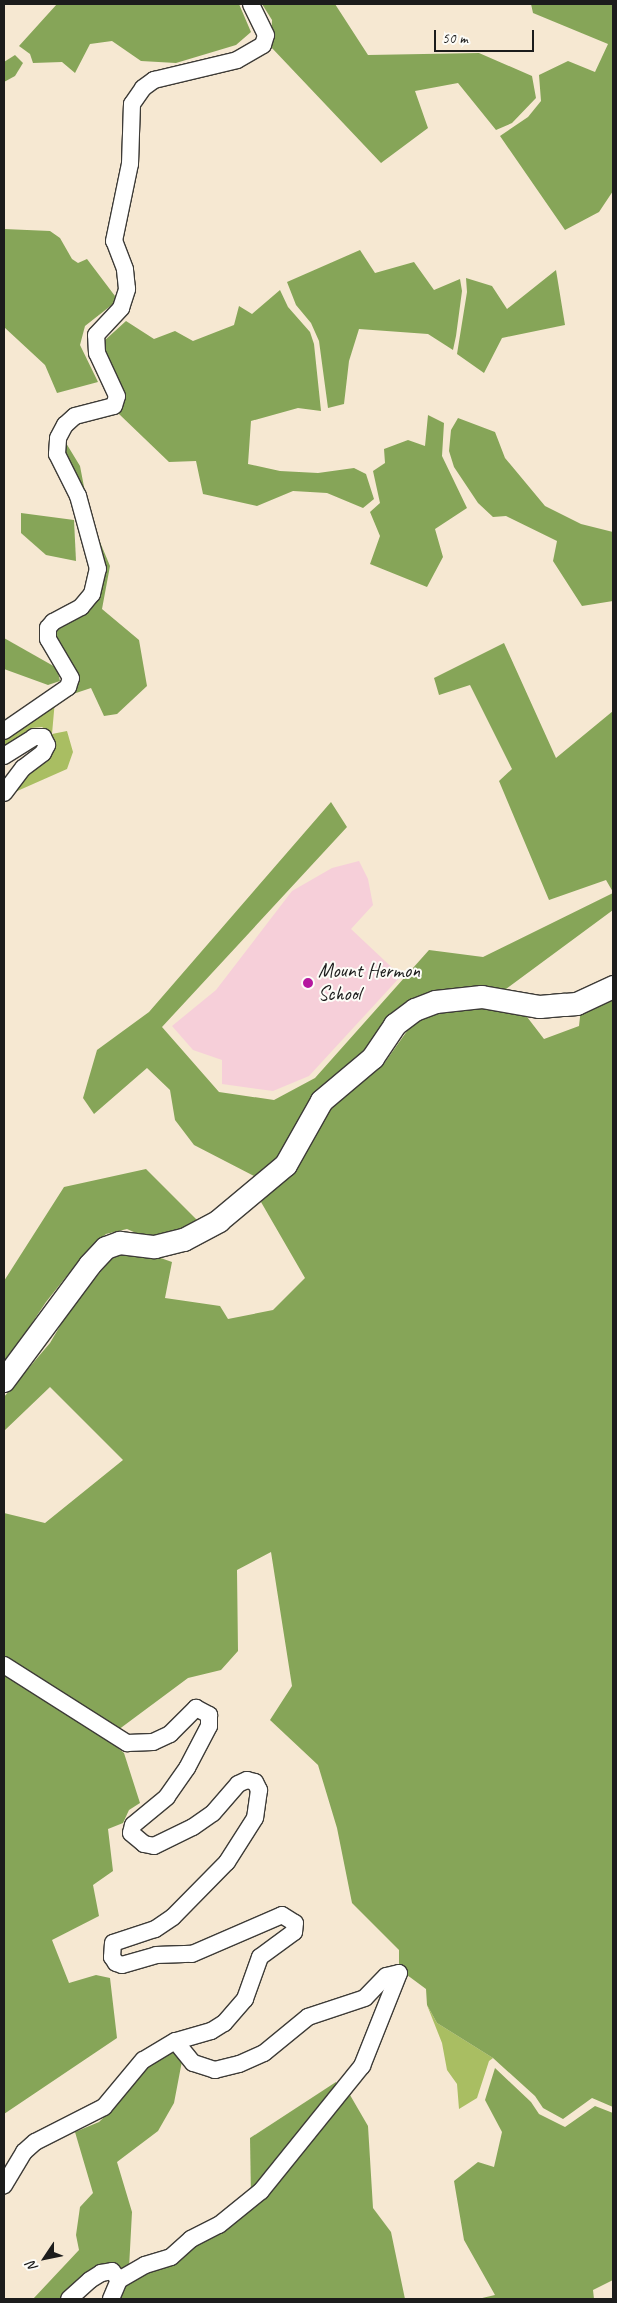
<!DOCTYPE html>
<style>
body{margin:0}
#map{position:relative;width:617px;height:2303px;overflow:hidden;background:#f6e8d2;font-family:Caveat,sans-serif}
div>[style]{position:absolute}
.built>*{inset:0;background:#f6cfd9}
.green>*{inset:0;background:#a9be62}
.forest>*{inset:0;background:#86a558}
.roads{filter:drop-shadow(1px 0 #3d3b37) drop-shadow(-1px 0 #3d3b37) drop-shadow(0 1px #3d3b37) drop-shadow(0 -1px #3d3b37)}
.street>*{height:16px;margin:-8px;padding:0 8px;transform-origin:8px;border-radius:8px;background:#fff}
.secondary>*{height:22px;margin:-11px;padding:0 11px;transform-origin:11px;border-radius:11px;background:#fff}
.dots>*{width:14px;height:14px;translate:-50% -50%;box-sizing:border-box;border:2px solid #fdfcf7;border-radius:50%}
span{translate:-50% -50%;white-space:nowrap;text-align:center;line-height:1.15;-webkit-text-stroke:4px #fdfcf7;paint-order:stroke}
.poi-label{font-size:20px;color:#1c1c1c}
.left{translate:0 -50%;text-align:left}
.frame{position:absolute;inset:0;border:5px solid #1c1c1c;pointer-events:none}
.north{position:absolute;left:20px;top:2233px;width:50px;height:50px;-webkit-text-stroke:4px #fdfcf7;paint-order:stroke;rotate:236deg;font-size:14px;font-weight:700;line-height:20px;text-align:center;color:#1c1c1c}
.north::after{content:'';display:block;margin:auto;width:18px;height:22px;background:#1c1c1c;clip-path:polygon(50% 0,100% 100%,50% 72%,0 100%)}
.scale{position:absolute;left:434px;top:30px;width:100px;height:22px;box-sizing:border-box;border:2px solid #1c1c1c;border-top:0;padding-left:6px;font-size:15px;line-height:18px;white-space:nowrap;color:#1c1c1c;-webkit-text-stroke:4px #fdfcf7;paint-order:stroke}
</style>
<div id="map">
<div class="built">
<i style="clip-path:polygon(359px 861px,368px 879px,373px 905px,351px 929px,401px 976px,309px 1076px,273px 1091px,222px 1084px,222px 1060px,193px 1050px,172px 1026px,216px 990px,292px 891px,332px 868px)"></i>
</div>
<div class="green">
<i style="clip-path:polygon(55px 700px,52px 734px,67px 731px,73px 752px,67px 769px,15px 792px,53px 744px,52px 734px,42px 727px,31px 728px,4px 748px,4px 736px)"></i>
<i style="clip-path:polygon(427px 2005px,437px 2023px,493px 2058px,489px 2061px,477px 2098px,459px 2109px,457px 2084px,447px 2070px,442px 2043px)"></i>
</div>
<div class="forest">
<i style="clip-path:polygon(57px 4px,239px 4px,251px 32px,236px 45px,176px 63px,141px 61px,112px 41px,90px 44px,75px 73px,62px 62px,33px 63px,30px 54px,19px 46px)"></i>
<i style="clip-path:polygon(262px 4px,335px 4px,368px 55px,479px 53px,532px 76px,536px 98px,512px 123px,496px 130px,458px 83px,415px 91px,428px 128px,381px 163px,271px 47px,272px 20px)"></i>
<i style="clip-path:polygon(531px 4px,613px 4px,613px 191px,599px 212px,565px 230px,500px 136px,528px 117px,541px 101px,539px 75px,568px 61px,595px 72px,608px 44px,533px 13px)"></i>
<i style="clip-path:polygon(15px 55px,23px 63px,15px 76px,4px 82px,4px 62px)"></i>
<i style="clip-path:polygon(4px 229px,50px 231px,60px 238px,72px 259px,78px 263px,87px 259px,118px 300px,85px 326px,80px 345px,98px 382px,57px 393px,45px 365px,4px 327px)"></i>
<i style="clip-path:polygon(360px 250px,375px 273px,414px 262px,434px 290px,460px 279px,462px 291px,456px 336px,453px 350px,428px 334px,359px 329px,349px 361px,344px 404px,328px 408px,319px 341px,311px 323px,296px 305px,287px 282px)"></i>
<i style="clip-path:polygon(556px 270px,565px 325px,502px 338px,484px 373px,457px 354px,467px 292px,466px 278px,492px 286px,507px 309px)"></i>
<i style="clip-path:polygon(280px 290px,288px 307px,310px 332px,314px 344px,321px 411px,298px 408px,251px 421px,248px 464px,280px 471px,318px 473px,354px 468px,366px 474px,374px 499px,363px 508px,327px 493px,293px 491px,257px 506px,203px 494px,196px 461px,169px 462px,119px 414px,121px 396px,100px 355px,104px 341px,126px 321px,154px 339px,175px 331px,193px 341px,234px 325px,239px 306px,252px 314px)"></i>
<i style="clip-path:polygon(428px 415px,444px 423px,442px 456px,467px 508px,435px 529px,443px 557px,427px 587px,370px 564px,380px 536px,370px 512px,380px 503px,373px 471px,385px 463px,384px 449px,408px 440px,425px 446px)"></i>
<i style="clip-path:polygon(458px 418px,495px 432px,505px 458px,545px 506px,581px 524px,613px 532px,613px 601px,582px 606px,553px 561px,557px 541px,506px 516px,493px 517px,478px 503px,454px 467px,449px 451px,451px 430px)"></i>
<i style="clip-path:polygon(66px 443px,80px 466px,90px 518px,110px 566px,102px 609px,139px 640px,147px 686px,117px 714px,104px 716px,91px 688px,67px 696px,57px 643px,57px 631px,105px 567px,61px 450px)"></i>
<i style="clip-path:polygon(21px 513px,74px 520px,76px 561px,46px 555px,21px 533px)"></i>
<i style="clip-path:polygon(4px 638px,57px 668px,60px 681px,48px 685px,4px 669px)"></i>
<i style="clip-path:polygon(504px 643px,556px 758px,613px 711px,613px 892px,606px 880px,549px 900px,499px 781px,512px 769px,470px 685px,439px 695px,434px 678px)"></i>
<i style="clip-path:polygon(331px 802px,347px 827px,162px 1027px,219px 1092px,274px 1100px,315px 1078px,429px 950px,483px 957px,613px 893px,613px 910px,502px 992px,435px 998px,286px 1154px,254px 1176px,194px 1145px,175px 1120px,170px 1090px,147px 1068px,94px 1114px,83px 1098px,97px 1050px,149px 1012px)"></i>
<i style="clip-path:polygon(613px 996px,613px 2107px,592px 2098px,563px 2119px,543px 2108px,535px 2096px,493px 2058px,437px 2023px,427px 2005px,426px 1989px,399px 1969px,399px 1950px,352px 1903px,337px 1828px,318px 1765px,270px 1720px,292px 1686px,271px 1552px,237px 1570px,238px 1651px,221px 1670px,188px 1678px,118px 1730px,4px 1661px,4px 1513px,45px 1523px,123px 1460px,50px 1387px,4px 1431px,4px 1397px,50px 1343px,70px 1309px,116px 1253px,138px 1250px,172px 1262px,165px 1298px,220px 1306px,228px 1319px,273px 1310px,305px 1278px,261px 1202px,296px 1168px,329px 1106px,383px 1065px,417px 1017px,446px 1008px,494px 1007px,524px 1013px,544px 1039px,579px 1026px,581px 1008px)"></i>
<i style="clip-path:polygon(146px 1169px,199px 1222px,177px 1234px,152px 1240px,127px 1229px,106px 1234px,81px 1258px,46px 1302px,4px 1365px,4px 1281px,64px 1187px)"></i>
<i style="clip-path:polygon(4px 1672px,91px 1726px,124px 1753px,140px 1803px,129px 1810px,123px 1823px,108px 1829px,113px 1871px,93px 1885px,99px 1916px,52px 1940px,69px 1983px,96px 1975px,110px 1978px,117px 2038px,4px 2114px)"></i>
<i style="clip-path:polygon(173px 2051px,182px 2061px,174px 2103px,158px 2131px,117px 2162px,132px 2212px,129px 2268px,120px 2275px,113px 2268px,65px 2299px,33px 2299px,79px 2250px,76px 2235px,80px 2207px,93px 2193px,75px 2132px,99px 2122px,116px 2106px,127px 2086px,145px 2066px)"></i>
<i style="clip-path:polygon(495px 2068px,531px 2102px,539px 2114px,565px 2127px,595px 2106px,613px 2113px,613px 2280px,593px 2290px,594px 2299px,478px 2299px,495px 2295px,464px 2240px,454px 2181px,478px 2162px,494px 2167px,502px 2132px,485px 2100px)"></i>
<i style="clip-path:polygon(336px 2082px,340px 2088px,251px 2197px,250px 2138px)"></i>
<i style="clip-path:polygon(350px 2095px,368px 2126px,373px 2208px,391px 2232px,405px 2299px,117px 2299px,131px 2275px,222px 2227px)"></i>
</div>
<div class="roads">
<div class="street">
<i style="left:4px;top:731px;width:78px;rotate:-34.5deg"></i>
<i style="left:68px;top:687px;width:9px;rotate:-72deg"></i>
<i style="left:71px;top:678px;width:45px;rotate:-120.5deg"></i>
<i style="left:48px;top:639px;width:11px;rotate:-90deg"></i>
<i style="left:48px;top:628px;width:8px;rotate:-50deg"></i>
<i style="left:53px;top:622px;width:32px;rotate:-28deg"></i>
<i style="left:81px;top:607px;width:17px;rotate:-50deg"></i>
<i style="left:92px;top:594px;width:26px;rotate:-77deg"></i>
<i style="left:98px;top:569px;width:76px;rotate:-105.3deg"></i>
<i style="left:78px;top:496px;width:47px;rotate:-116.6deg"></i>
<i style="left:57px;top:454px;width:16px;rotate:-86deg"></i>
<i style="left:58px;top:438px;width:15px;rotate:-62deg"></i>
<i style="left:65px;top:425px;width:13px;rotate:-42deg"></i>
<i style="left:75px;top:416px;width:40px;rotate:-14.4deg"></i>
<i style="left:114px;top:406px;width:10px;rotate:-73deg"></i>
<i style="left:117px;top:396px;width:47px;rotate:-114.9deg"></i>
<i style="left:97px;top:353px;width:18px;rotate:-93deg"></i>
<i style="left:96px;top:335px;width:37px;rotate:-47deg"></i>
<i style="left:121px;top:308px;width:20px;rotate:-72deg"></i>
<i style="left:127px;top:289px;width:20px;rotate:-96deg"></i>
<i style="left:125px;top:269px;width:30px;rotate:-111deg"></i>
<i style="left:114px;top:241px;width:79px;rotate:-78.3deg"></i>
<i style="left:130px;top:164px;width:60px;rotate:-88.1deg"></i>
<i style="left:132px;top:104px;width:19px;rotate:-55deg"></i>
<i style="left:143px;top:88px;width:14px;rotate:-36deg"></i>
<i style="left:154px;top:80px;width:85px;rotate:-13.5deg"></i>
<i style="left:237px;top:60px;width:30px;rotate:-30deg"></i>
<i style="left:263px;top:45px;width:10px;rotate:-73deg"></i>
<i style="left:266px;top:35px;width:34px;rotate:-116deg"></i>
<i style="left:4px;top:756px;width:36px;rotate:-32deg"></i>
<i style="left:34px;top:737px;width:9px"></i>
<i style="left:43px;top:737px;width:9px;rotate:63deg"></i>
<i style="left:47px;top:745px;width:9px;rotate:117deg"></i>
<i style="left:43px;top:753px;width:25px;rotate:143deg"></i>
<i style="left:23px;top:768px;width:31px;rotate:127deg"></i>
<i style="left:4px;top:1665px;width:146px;rotate:32.4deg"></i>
<i style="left:127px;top:1743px;width:26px;rotate:-2deg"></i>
<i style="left:153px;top:1742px;width:19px;rotate:-25deg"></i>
<i style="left:170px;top:1734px;width:37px;rotate:-45deg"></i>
<i style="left:196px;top:1708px;width:15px;rotate:28deg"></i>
<i style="left:209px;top:1715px;width:11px;rotate:90deg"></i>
<i style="left:209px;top:1726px;width:47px;rotate:117.6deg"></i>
<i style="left:187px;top:1768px;width:35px;rotate:125deg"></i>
<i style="left:167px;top:1797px;width:44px;rotate:140.5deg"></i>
<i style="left:133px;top:1825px;width:8px;rotate:104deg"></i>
<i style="left:131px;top:1833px;width:17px;rotate:40deg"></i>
<i style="left:144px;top:1844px;width:10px;rotate:11deg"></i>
<i style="left:154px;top:1846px;width:43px;rotate:-26deg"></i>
<i style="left:193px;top:1827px;width:24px;rotate:-35deg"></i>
<i style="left:213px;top:1813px;width:38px;rotate:-49deg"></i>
<i style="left:238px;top:1784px;width:10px;rotate:-24deg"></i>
<i style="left:247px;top:1780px;width:8px;rotate:14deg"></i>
<i style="left:255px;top:1782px;width:9px;rotate:63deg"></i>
<i style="left:259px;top:1790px;width:28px;rotate:98deg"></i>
<i style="left:255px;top:1818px;width:52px;rotate:122.5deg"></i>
<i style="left:227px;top:1862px;width:77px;rotate:134.5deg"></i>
<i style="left:173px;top:1917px;width:22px;rotate:146deg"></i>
<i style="left:155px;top:1929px;width:44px;rotate:161.6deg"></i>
<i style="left:113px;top:1943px;width:14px;rotate:94deg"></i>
<i style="left:112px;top:1957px;width:7px;rotate:56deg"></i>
<i style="left:116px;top:1963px;width:6px;rotate:18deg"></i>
<i style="left:122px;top:1965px;width:35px;rotate:-16deg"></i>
<i style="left:156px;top:1955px;width:36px;rotate:-2deg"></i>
<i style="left:192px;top:1954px;width:98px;rotate:-23.4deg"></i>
<i style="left:282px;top:1915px;width:15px;rotate:32deg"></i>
<i style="left:295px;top:1923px;width:9px;rotate:96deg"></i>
<i style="left:294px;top:1932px;width:42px;rotate:143.7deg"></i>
<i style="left:260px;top:1957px;width:45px;rotate:109.7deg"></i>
<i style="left:245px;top:1999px;width:32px;rotate:131deg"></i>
<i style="left:224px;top:2023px;width:15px;rotate:148deg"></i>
<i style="left:211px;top:2031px;width:37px;rotate:164deg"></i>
<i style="left:175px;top:2041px;width:37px;rotate:149deg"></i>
<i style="left:143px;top:2060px;width:61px;rotate:129.7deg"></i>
<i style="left:104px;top:2107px;width:77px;rotate:153.1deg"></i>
<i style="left:35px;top:2142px;width:15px;rotate:138deg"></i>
<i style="left:24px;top:2152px;width:39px;rotate:121deg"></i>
<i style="left:119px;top:2280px;width:30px;rotate:-30deg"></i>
<i style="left:145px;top:2265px;width:27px;rotate:-17deg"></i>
<i style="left:171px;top:2257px;width:27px;rotate:-42deg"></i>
<i style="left:191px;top:2239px;width:31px;rotate:-27deg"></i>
<i style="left:219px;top:2225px;width:54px;rotate:-39deg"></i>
<i style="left:261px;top:2191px;width:161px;rotate:-51.1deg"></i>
<i style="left:362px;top:2066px;width:100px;rotate:-68.3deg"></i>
<i style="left:399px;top:1973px;width:13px;rotate:167deg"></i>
<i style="left:386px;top:1976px;width:30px;rotate:134deg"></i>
<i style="left:365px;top:1998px;width:60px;rotate:161.6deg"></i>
<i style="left:308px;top:2017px;width:57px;rotate:140.7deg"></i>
<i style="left:264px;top:2053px;width:27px;rotate:156deg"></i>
<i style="left:239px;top:2064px;width:25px;rotate:166deg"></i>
<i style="left:215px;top:2070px;width:23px;rotate:-162deg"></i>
<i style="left:193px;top:2063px;width:28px;rotate:-129deg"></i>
<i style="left:69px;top:2299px;width:28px;rotate:-42deg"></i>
<i style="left:90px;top:2280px;width:13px;rotate:-32deg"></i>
<i style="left:101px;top:2273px;width:11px;rotate:-10deg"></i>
<i style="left:112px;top:2271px;width:11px;rotate:52deg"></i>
<i style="left:119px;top:2280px;width:21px;rotate:113deg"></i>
</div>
<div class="secondary">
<i style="left:4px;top:1381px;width:144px;rotate:-53.4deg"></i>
<i style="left:90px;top:1265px;width:23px;rotate:-47deg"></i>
<i style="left:106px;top:1248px;width:15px;rotate:-20deg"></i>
<i style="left:120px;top:1243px;width:35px;rotate:7deg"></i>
<i style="left:155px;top:1247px;width:30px;rotate:-14deg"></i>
<i style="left:184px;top:1240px;width:40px;rotate:-28deg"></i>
<i style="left:219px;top:1221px;width:87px;rotate:-39.9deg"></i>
<i style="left:286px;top:1165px;width:73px;rotate:-60.6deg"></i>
<i style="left:322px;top:1101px;width:67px;rotate:-40.1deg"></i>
<i style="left:373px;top:1058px;width:40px;rotate:-56deg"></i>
<i style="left:395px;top:1025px;width:25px;rotate:-37deg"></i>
<i style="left:415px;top:1010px;width:22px;rotate:-21deg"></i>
<i style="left:436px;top:1002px;width:46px;rotate:-6.2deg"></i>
<i style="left:482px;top:997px;width:59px;rotate:9.8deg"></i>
<i style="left:540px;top:1007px;width:25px;rotate:-5deg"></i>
<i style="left:565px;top:1005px;width:12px;rotate:-5deg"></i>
<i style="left:577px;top:1004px;width:40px;rotate:-25deg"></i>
</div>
</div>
<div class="dots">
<i style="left:308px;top:983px;background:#b5179e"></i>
</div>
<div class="poi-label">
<span class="left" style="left:318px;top:982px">Mount Hermon<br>School</span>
</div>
<div class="frame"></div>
<div class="north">N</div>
<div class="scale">50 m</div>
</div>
